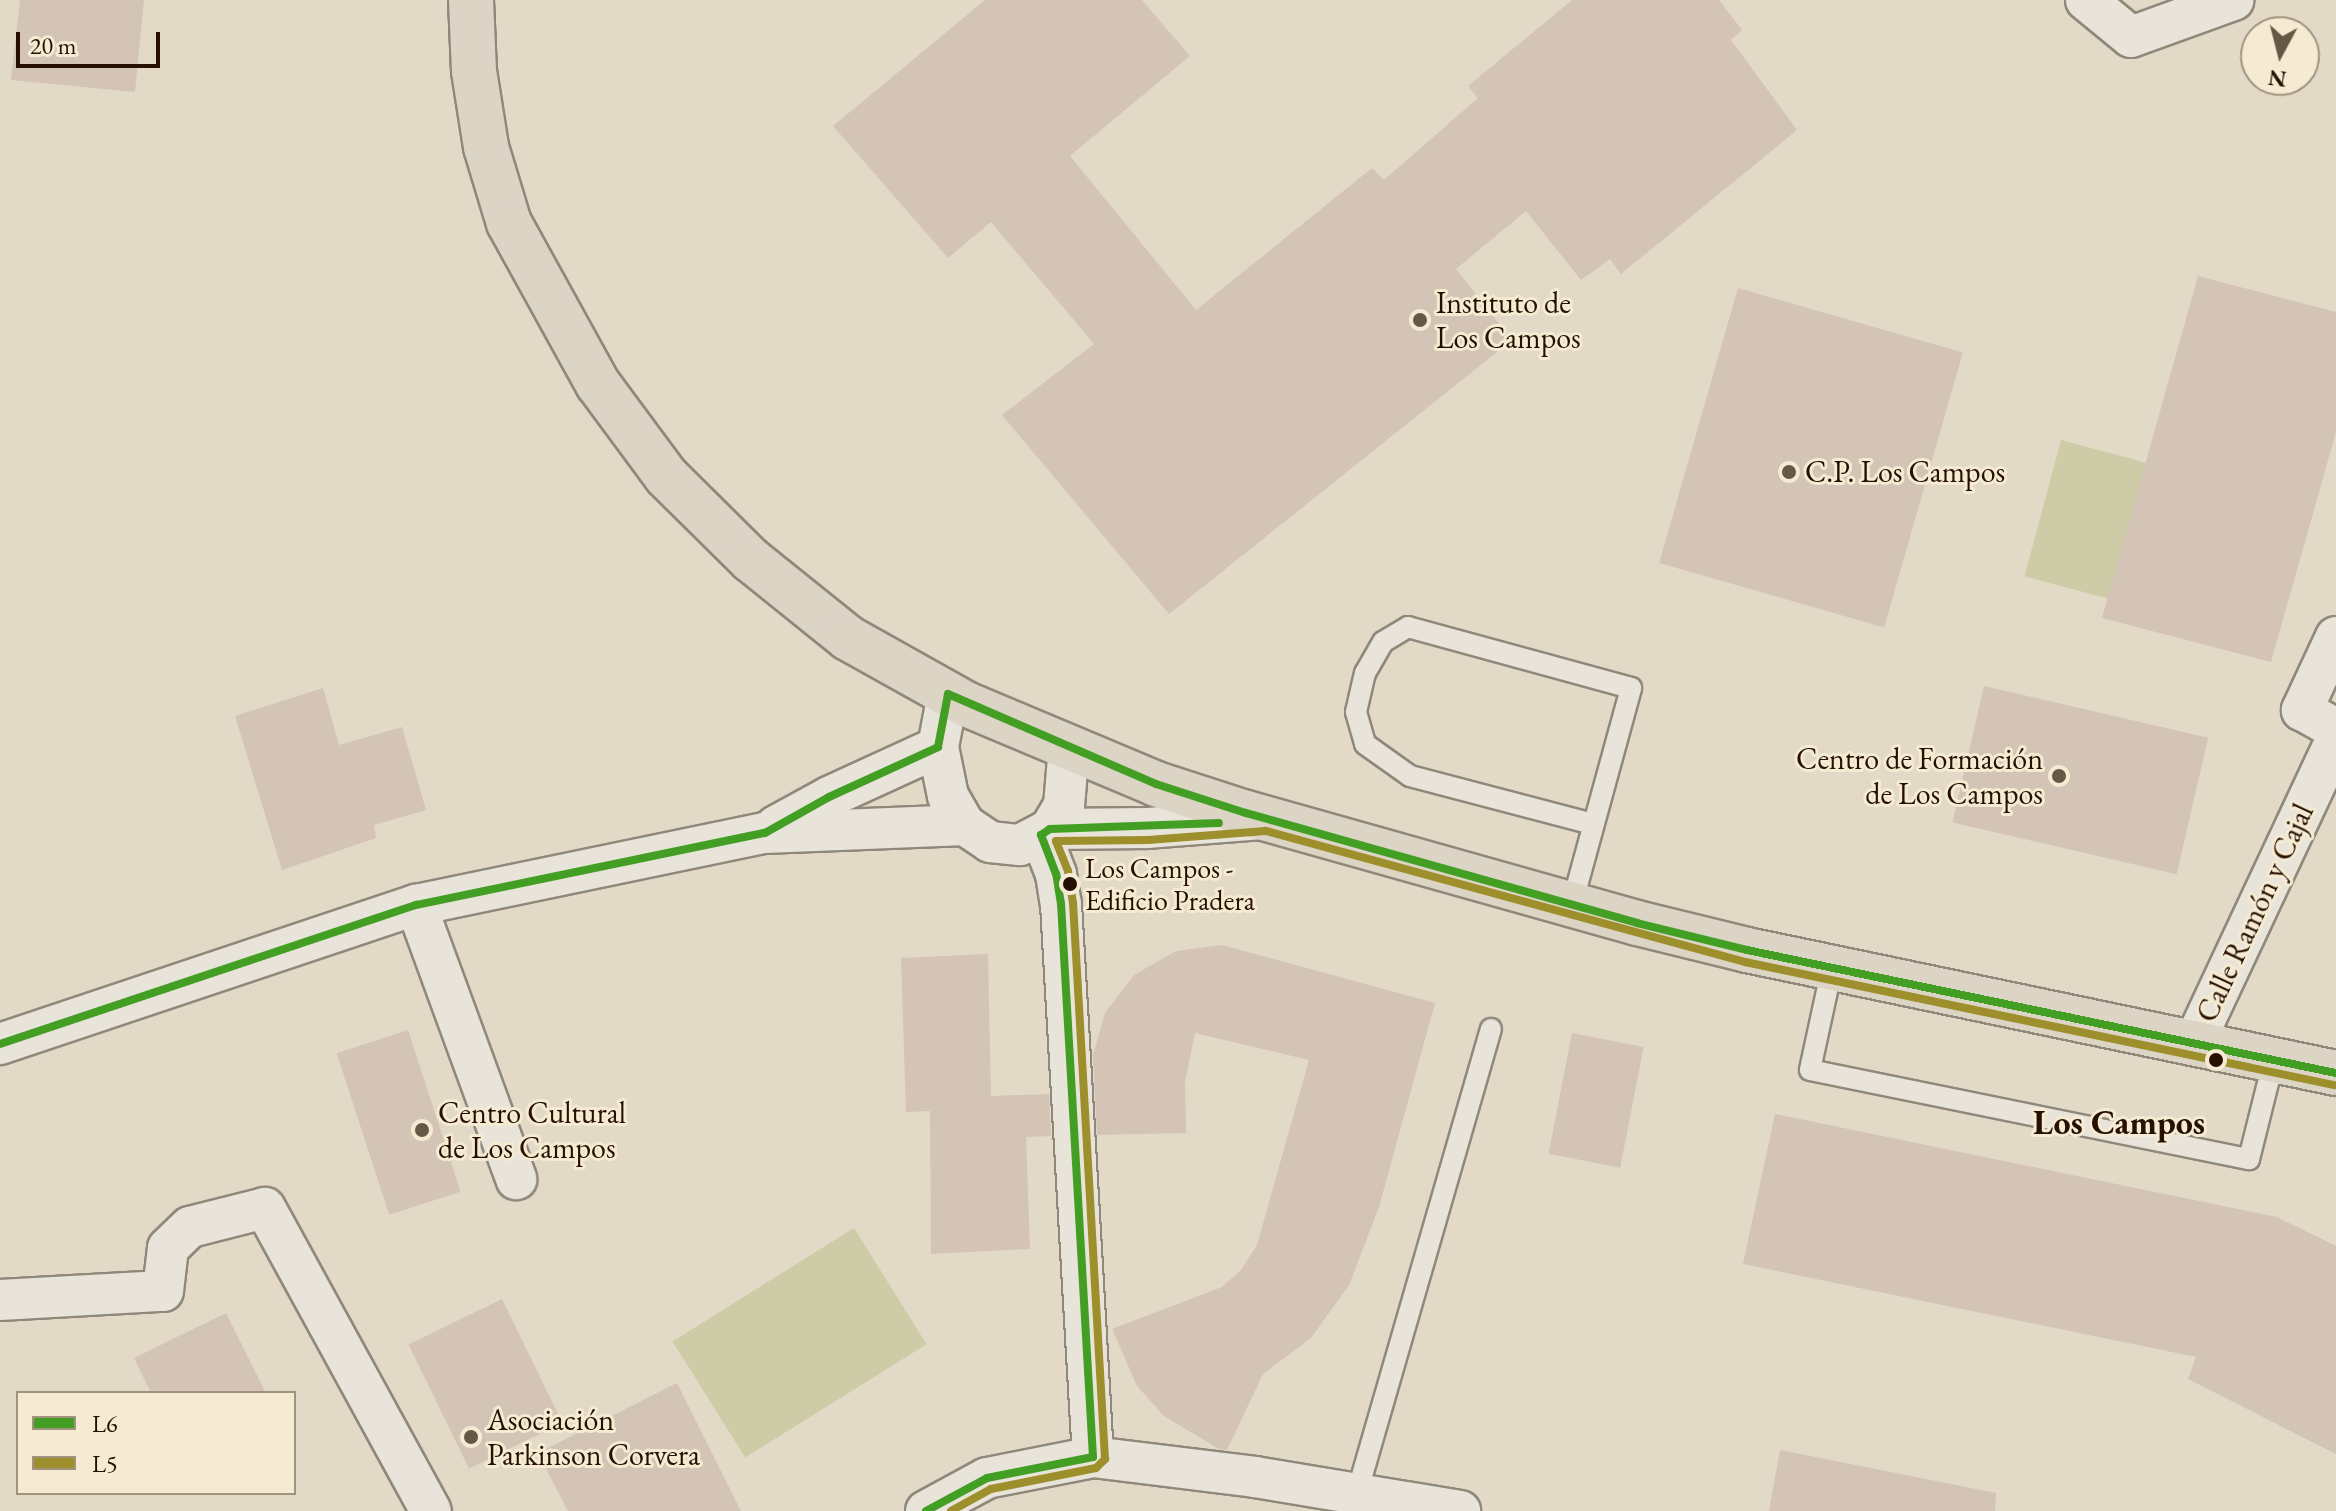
<!DOCTYPE html>
<meta charset="utf-8">
<style>
body{margin:0}
#map{position:relative;width:2336px;height:1511px;overflow:hidden;background:#e2dac6;font-family:"EB Garamond",serif}
div>[style]{position:absolute}
.green>*{inset:0;background:#cdcca7;transform-origin:0 0}
.building>*{inset:0;background:#d3c4b5;transform-origin:0 0}
.roads{filter:drop-shadow(2px 0 #8f887b) drop-shadow(-2px 0 #8f887b) drop-shadow(0 2px #8f887b) drop-shadow(0 -2px #8f887b)}
.lane>*{height:20px;margin:-10px;padding:0 10px;transform-origin:10px;border-radius:10px;background:#e9e4da}
.street>*{height:40px;margin:-20px;padding:0 20px;transform-origin:20px;border-radius:20px;background:#e9e4da}
.primary>*{height:44px;margin:-22px;padding:0 22px;transform-origin:22px;border-radius:22px;background:#dcd4c5}
.bus-1>*{height:8px;margin:-4px;padding:0 4px;transform-origin:4px;border-radius:4px;background:#429f23}
.bus-2>*{height:8px;margin:-4px;padding:0 4px;transform-origin:4px;border-radius:4px;background:#9d8f2b}
.dots>*{width:22px;height:22px;translate:-50% -50%;box-sizing:border-box;border:4px solid #f5ead2;border-radius:50%}
span{translate:-50% -50%;white-space:nowrap;text-align:center;line-height:1.15;-webkit-text-stroke:6px #f5ead2;paint-order:stroke}
.bus-label{font-size:28px;color:#251002}
.left{translate:0 -50%;text-align:left}
.poi-label{font-size:30px;color:#251002}
.right{translate:-100% -50%;text-align:right}
.street-label{font-size:30px;color:#251002}
.quarter-label{font-size:34px;color:#251002;font-weight:700}
.legend{position:absolute;left:16px;top:1391px;width:280px;height:104px;box-sizing:border-box;background:#f5ead2;border:2px solid #a2937f;margin:0;padding:10px 14px;list-style:none;font-size:24px;color:#251002}
.legend li{display:flex;align-items:center;gap:16px;height:40px}
.legend b{width:40px;border:2px solid #a2937f}
.north{position:absolute;left:2240px;top:16px;width:80px;height:80px;box-sizing:border-box;background:#f5ead2;border:2px solid #a2937f;border-radius:50%;rotate:187deg;font-size:22px;font-weight:700;line-height:32px;text-align:center;color:#251002}
.north::after{content:'';display:block;margin:auto;width:28px;height:36px;background:#675747;clip-path:polygon(50% 0,100% 100%,50% 72%,0 100%)}
.scale{position:absolute;left:16px;top:32px;width:144px;height:36px;box-sizing:border-box;border:4px solid #251002;border-top:0;padding-left:10px;font-size:24px;line-height:28px;white-space:nowrap;color:#251002;-webkit-text-stroke:6px #f5ead2;paint-order:stroke}
</style>
<div id="map">
<div class="green">
<i style="left:2061px;top:440px;width:88px;height:141px;rotate:15deg"></i>
<i style="left:854px;top:1228px;width:137px;height:214px;rotate:58deg"></i>
</div>
<div class="building">
<i style="clip-path:polygon(20px 0,144px 0,135px 92px,11px 80px)"></i>
<i style="clip-path:polygon(985px 0,1142px 0,1190px 56px,1070px 156px,1196px 310px,1372px 168px,1384px 180px,1478px 98px,1468px 86px,1572px 0,1719px 0,1742px 30px,1731px 40px,1797px 130px,1621px 274px,1610px 259px,1581px 280px,1526px 211px,1456px 269px,1512px 340px,1169px 614px,1002px 415px,1094px 344px,991px 222px,948px 258px,833px 126px)"></i>
<i style="clip-path:polygon(2198px 276px,2336px 312px,2336px 432px,2271px 662px,2102px 618px)"></i>
<i style="left:1738px;top:288px;width:234px;height:286px;rotate:16deg"></i>
<i style="left:1984px;top:686px;width:230px;height:140px;rotate:13deg"></i>
<i style="clip-path:polygon(323px 688px,339px 745px,402px 727px,426px 810px,374px 825px,376px 838px,282px 870px,235px 716px)"></i>
<i style="clip-path:polygon(1222px 945px,1435px 1003px,1379px 1207px,1349px 1285px,1311px 1338px,1263px 1374px,1227px 1450px,1219px 1449px,1164px 1416px,1137px 1386px,1112px 1329px,1222px 1287px,1241px 1270px,1257px 1245px,1309px 1060px,1195px 1033px,1185px 1082px,1186px 1133px,1097px 1135px,1093px 1055px,1105px 1013px,1134px 975px,1176px 951px)"></i>
<i style="clip-path:polygon(988px 954px,991px 1096px,1049px 1094px,1051px 1136px,1026px 1137px,1030px 1249px,931px 1254px,930px 1111px,906px 1112px,901px 958px)"></i>
<i style="left:408px;top:1030px;width:170px;height:75px;rotate:72deg"></i>
<i style="left:1572px;top:1033px;width:73px;height:123px;rotate:11deg"></i>
<i style="clip-path:polygon(1775px 1114px,2277px 1217px,2336px 1246px,2336px 1454px,2188px 1379px,2196px 1357px,1743px 1264px)"></i>
<i style="left:502px;top:1299px;width:138px;height:104px;rotate:64deg"></i>
<i style="clip-path:polygon(226px 1313px,266px 1393px,151px 1393px,134px 1358px)"></i>
<i style="clip-path:polygon(677px 1383px,741px 1511px,568px 1511px,538px 1453px)"></i>
<i style="clip-path:polygon(1780px 1450px,1996px 1493px,1995px 1511px,1769px 1511px)"></i>
</div>
<div class="roads">
<div class="lane">
<i style="left:1572px;top:904px;width:224px;rotate:-74.7deg"></i>
<i style="left:1631px;top:688px;width:231px;rotate:-164.7deg"></i>
<i style="left:1408px;top:627px;width:29px;rotate:149deg"></i>
<i style="left:1383px;top:642px;width:36px;rotate:120deg"></i>
<i style="left:1365px;top:673px;width:40px;rotate:103deg"></i>
<i style="left:1356px;top:712px;width:33px;rotate:74deg"></i>
<i style="left:1365px;top:744px;width:55px;rotate:35.4deg"></i>
<i style="left:1410px;top:776px;width:189px;rotate:14.7deg"></i>
<i style="left:1832px;top:968px;width:104px;rotate:102.2deg"></i>
<i style="left:1810px;top:1070px;width:448px;rotate:11.5deg"></i>
<i style="left:2249px;top:1159px;width:103px;rotate:-76deg"></i>
<i style="left:1357px;top:1493px;width:483px;rotate:-73.9deg"></i>
</div>
<div class="street">
<i style="left:2086px;top:0;width:58px;rotate:39.4deg"></i>
<i style="left:2131px;top:37px;width:109px;rotate:-19.9deg"></i>
<i style="left:2336px;top:637px;width:81px;rotate:115deg"></i>
<i style="left:2302px;top:710px;width:39px;rotate:29deg"></i>
<i style="left:948px;top:694px;width:54px;rotate:100.7deg"></i>
<i style="left:938px;top:747px;width:50px;rotate:78.5deg"></i>
<i style="left:948px;top:796px;width:34px;rotate:60deg"></i>
<i style="left:965px;top:825px;width:30px;rotate:34deg"></i>
<i style="left:990px;top:842px;width:30px;rotate:6deg"></i>
<i style="left:1020px;top:845px;width:34px;rotate:-28deg"></i>
<i style="left:1050px;top:829px;width:27px;rotate:-59deg"></i>
<i style="left:1064px;top:806px;width:60px;rotate:-85.2deg"></i>
<i style="left:776px;top:826px;width:60px;rotate:-28.7deg"></i>
<i style="left:829px;top:797px;width:120px;rotate:-24.6deg"></i>
<i style="left:1050px;top:829px;width:97px;rotate:-0.6deg"></i>
<i style="left:1147px;top:828px;width:114px;rotate:-4.5deg"></i>
<i style="left:1041px;top:835px;width:42px;rotate:69deg"></i>
<i style="left:1056px;top:874px;width:30px;rotate:81deg"></i>
<i style="left:1061px;top:904px;width:554px;rotate:86.69deg"></i>
<i style="left:416px;top:905px;width:292px;rotate:69.9deg"></i>
<i style="left:2195px;top:1041px;width:332px;rotate:-64.9deg"></i>
<i style="left:0;top:1044px;width:439px;rotate:-18.5deg"></i>
<i style="left:416px;top:905px;width:356px;rotate:-11.7deg"></i>
<i style="left:765px;top:833px;width:200px;rotate:-2.3deg"></i>
<i style="left:0;top:1300px;width:163px;rotate:-3.2deg"></i>
<i style="left:163px;top:1291px;width:43px;rotate:-83.4deg"></i>
<i style="left:168px;top:1248px;width:30px;rotate:-44deg"></i>
<i style="left:190px;top:1227px;width:77px;rotate:-14.2deg"></i>
<i style="left:265px;top:1208px;width:345px;rotate:61.3deg"></i>
<i style="left:926px;top:1511px;width:69px;rotate:-28.4deg"></i>
<i style="left:987px;top:1478px;width:108px;rotate:-11.2deg"></i>
<i style="left:1093px;top:1457px;width:163px;rotate:7deg"></i>
<i style="left:1255px;top:1477px;width:208px;rotate:9.4deg"></i>
</div>
<div class="primary">
<i style="left:471px;top:0;width:71px;rotate:87.6deg"></i>
<i style="left:474px;top:71px;width:77px;rotate:81deg"></i>
<i style="left:486px;top:147px;width:79px;rotate:73.2deg"></i>
<i style="left:509px;top:223px;width:184px;rotate:61.1deg"></i>
<i style="left:598px;top:384px;width:114px;rotate:53.5deg"></i>
<i style="left:666px;top:476px;width:120px;rotate:44.7deg"></i>
<i style="left:751px;top:560px;width:124px;rotate:38.8deg"></i>
<i style="left:848px;top:638px;width:135px;rotate:29.2deg"></i>
<i style="left:966px;top:704px;width:206px;rotate:22.8deg"></i>
<i style="left:1156px;top:784px;width:95px;rotate:17.9deg"></i>
<i style="left:1246px;top:813px;width:406px;rotate:15.7deg"></i>
<i style="left:1637px;top:923px;width:113px;rotate:13.8deg"></i>
<i style="left:1747px;top:950px;width:602px;rotate:11.8deg"></i>
</div>
</div>
<div class="bus-1">
<i style="left:0;top:1044px;width:439px;rotate:-18.5deg"></i>
<i style="left:416px;top:905px;width:356px;rotate:-11.7deg"></i>
<i style="left:765px;top:833px;width:73px;rotate:-29.4deg"></i>
<i style="left:829px;top:797px;width:120px;rotate:-24.6deg"></i>
<i style="left:938px;top:747px;width:54px;rotate:-79.3deg"></i>
<i style="left:948px;top:694px;width:227px;rotate:23.4deg"></i>
<i style="left:1156px;top:784px;width:95px;rotate:17.9deg"></i>
<i style="left:1246px;top:813px;width:406px;rotate:15.7deg"></i>
<i style="left:1637px;top:923px;width:113px;rotate:13.8deg"></i>
<i style="left:1747px;top:950px;width:602px;rotate:11.8deg"></i>
<i style="left:926px;top:1511px;width:69px;rotate:-28.4deg"></i>
<i style="left:987px;top:1478px;width:108px;rotate:-11.2deg"></i>
<i style="left:1093px;top:1457px;width:554px;rotate:-93.31deg"></i>
<i style="left:1061px;top:904px;width:30px;rotate:-99deg"></i>
<i style="left:1056px;top:874px;width:42px;rotate:-111deg"></i>
<i style="left:1041px;top:835px;width:11px;rotate:-34deg"></i>
<i style="left:1050px;top:829px;width:169px;rotate:-2deg"></i>
</div>
<div class="bus-2">
<i style="left:951px;top:1511px;width:46px;rotate:-28.8deg"></i>
<i style="left:991px;top:1489px;width:107px;rotate:-11.3deg"></i>
<i style="left:1096px;top:1468px;width:13px;rotate:-45deg"></i>
<i style="left:1105px;top:1459px;width:557px;rotate:-93.29deg"></i>
<i style="left:1073px;top:903px;width:32px;rotate:-99deg"></i>
<i style="left:1068px;top:871px;width:32px;rotate:-112deg"></i>
<i style="left:1056px;top:841px;width:92px;rotate:-0.6deg"></i>
<i style="left:1148px;top:840px;width:118px;rotate:-4.4deg"></i>
<i style="left:1266px;top:831px;width:497px;rotate:15.3deg"></i>
<i style="left:1745px;top:962px;width:602px;rotate:11.8deg"></i>
</div>
<div class="dots">
<i style="left:1420px;top:320px;background:#675747"></i>
<i style="left:1789px;top:472px;background:#675747"></i>
<i style="left:2059px;top:776px;background:#675747"></i>
<i style="left:1070px;top:884px;background:#251002"></i>
<i style="left:2216px;top:1060px;background:#251002"></i>
<i style="left:422px;top:1130px;background:#675747"></i>
<i style="left:471px;top:1437px;background:#675747"></i>
</div>
<div class="bus-label">
<span class="left" style="left:1085px;top:884px">Los Campos -<br>Edificio Pradera</span>
</div>
<div class="poi-label">
<span class="left" style="left:1436px;top:320px">Instituto de<br>Los Campos</span>
<span class="left" style="left:1805px;top:472px">C.P. Los Campos</span>
<span class="right" style="left:2043px;top:776px">Centro de Formación<br>de Los Campos</span>
<span class="left" style="left:438px;top:1130px">Centro Cultural<br>de Los Campos</span>
<span class="left" style="left:487px;top:1437px">Asociación<br>Parkinson Corvera</span>
</div>
<div class="street-label">
<span style="left:2255px;top:913px;rotate:-65deg">Calle Ramón y Cajal</span>
</div>
<div class="quarter-label">
<span style="left:2119px;top:1123px">Los Campos</span>
</div>
<ul class="legend">
<li><b style="height:10px;background:#429f23"></b>L6</li>
<li><b style="height:10px;background:#9d8f2b"></b>L5</li>
</ul>
<div class="north">N</div>
<div class="scale">20 m</div>
</div>
